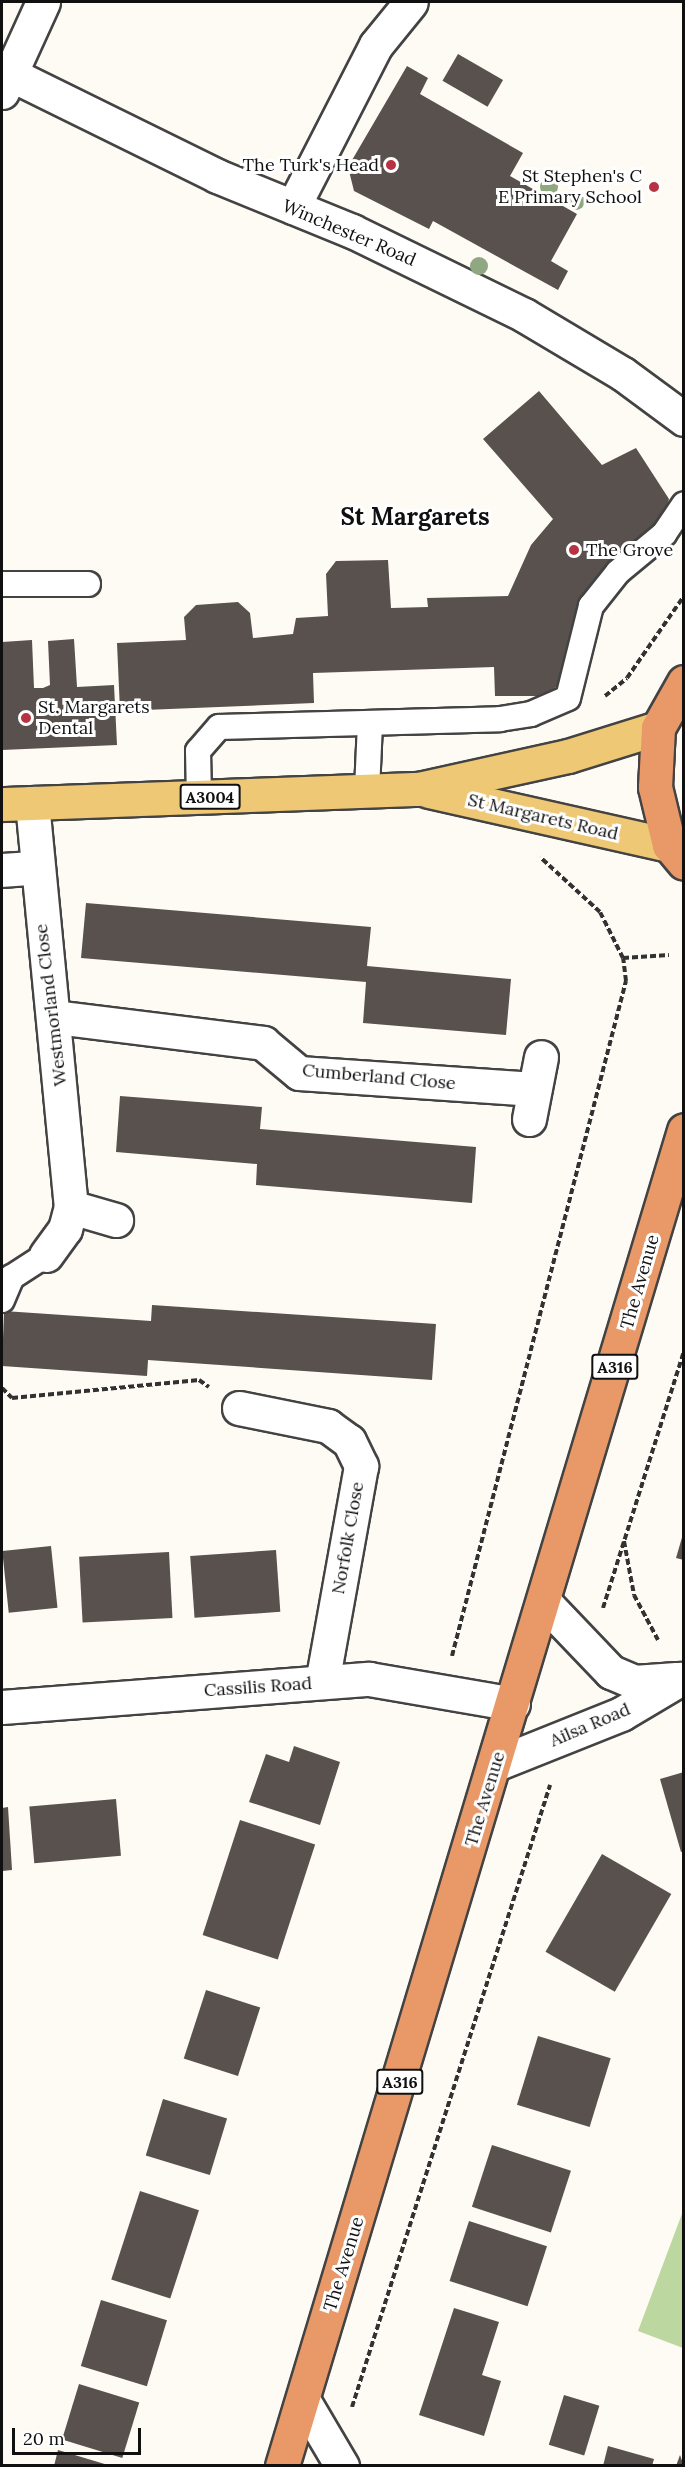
<!DOCTYPE html>
<style>
body{margin:0}
#map{position:relative;width:685px;height:2467px;overflow:hidden;background:#fefbf4;font-family:Lora,serif}
div>[style]{position:absolute}
.forest>*{inset:0;background:#bcd7a0}
.building>*{inset:0;background:#58514d;transform-origin:0 0}
.path>*{height:4px;margin-top:-2px;transform-origin:0;background:repeating-linear-gradient(90deg,#323232 0 6px,transparent 0 9px)}
.roads{filter:drop-shadow(2px 0 #434343) drop-shadow(-2px 0 #434343) drop-shadow(0 2px #434343) drop-shadow(0 -2px #434343)}
.lane>*{height:24px;margin:-12px;padding:0 12px;transform-origin:12px;border-radius:12px;background:#fff}
.street>*{height:33px;margin:-16.5px;padding:0 16.5px;transform-origin:16.5px;border-radius:16.5px;background:#fff}
.primary>*{height:33px;margin:-16.5px;padding:0 16.5px;transform-origin:16.5px;border-radius:16.5px;background:#eec875}
.highway>*{height:33px;margin:-16.5px;padding:0 16.5px;transform-origin:16.5px;border-radius:16.5px;background:#e99967}
.trees>*{width:18px;height:18px;margin:-9px;border-radius:50%;background:#90a882}
.dots>*{width:16px;height:16px;translate:-50% -50%;box-sizing:border-box;border:3px solid #fff;border-radius:50%}
span{translate:-50% -50%;white-space:nowrap;text-align:center;line-height:1.15;-webkit-text-stroke:6px #fff;paint-order:stroke}
.shield-label span{padding:2px 4px;background:#fff;border:2px solid;border-radius:4px;-webkit-text-stroke-width:0}
.shield-label{font-size:16px;color:#101010;font-weight:700}
.poi-label{font-size:18px;color:#101010}
.right{translate:-100% -50%;text-align:right}
.left{translate:0 -50%;text-align:left}
.street-label{font-size:18px;color:#101010}
.district-label{font-size:24px;color:#101010;font-weight:700}
.frame{position:absolute;inset:0;border:3px solid #101010;pointer-events:none}
.scale{position:absolute;left:12px;top:2428px;width:129px;height:27px;box-sizing:border-box;border:3px solid #101010;border-top:0;padding-left:8px;font-size:18px;line-height:21px;white-space:nowrap;color:#101010;-webkit-text-stroke:4px #fff;paint-order:stroke}
</style>
<div id="map">
<div class="forest">
<i style="clip-path:polygon(683px 2211px,683px 2348px,638px 2331px)"></i>
</div>
<div class="building">
<i style="left:458px;top:54px;width:52px;height:31px;rotate:30deg"></i>
<i style="clip-path:polygon(407px 66px,428px 78px,420px 94px,523px 153px,510px 176px,577px 214px,551px 261px,568px 271px,558px 290px,433px 221px,429px 229px,354px 191px,348px 167px)"></i>
<i style="clip-path:polygon(539px 391px,602px 465px,636px 448px,669px 499px,662px 522px,614px 555px,585px 593px,570px 635px,563px 681px,545px 696px,495px 696px,494px 667px,313px 673px,314px 703px,120px 711px,117px 643px,186px 640px,184px 617px,196px 605px,238px 602px,250px 613px,253px 638px,293px 634px,296px 618px,328px 616px,326px 574px,336px 561px,388px 560px,391px 608px,428px 607px,427px 598px,508px 596px,531px 545px,553px 519px,483px 439px)"></i>
<i style="clip-path:polygon(74px 639px,77px 687px,114px 685px,117px 745px,2px 750px,2px 642px,32px 640px,34px 688px,43px 688px,50px 685px,48px 641px)"></i>
<i style="clip-path:polygon(86px 903px,371px 927px,367px 966px,511px 979px,506px 1035px,363px 1023px,366px 982px,81px 958px)"></i>
<i style="clip-path:polygon(120px 1096px,262px 1107px,260px 1129px,476px 1147px,472px 1203px,256px 1185px,257px 1164px,116px 1152px)"></i>
<i style="clip-path:polygon(152px 1305px,436px 1324px,432px 1380px,148px 1360px,147px 1376px,2px 1366px,4px 1311px,151px 1321px)"></i>
<i style="clip-path:polygon(683px 1534px,684px 1535px,684px 1560px,676px 1558px)"></i>
<i style="left:51px;top:1546px;width:62px;height:49px;rotate:84deg"></i>
<i style="left:276px;top:1550px;width:62px;height:86px;rotate:86deg"></i>
<i style="left:169px;top:1552px;width:66px;height:90px;rotate:87deg"></i>
<i style="clip-path:polygon(294px 1746px,340px 1762px,320px 1825px,249px 1802px,266px 1754px,289px 1762px)"></i>
<i style="clip-path:polygon(684px 1772px,684px 1851px,681px 1852px,660px 1779px)"></i>
<i style="left:116px;top:1799px;width:57px;height:87px;rotate:85deg"></i>
<i style="clip-path:polygon(8px 1807px,12px 1870px,2px 1871px,2px 1808px)"></i>
<i style="left:240px;top:1820px;width:79px;height:121px;rotate:18deg"></i>
<i style="left:602px;top:1854px;width:80px;height:113px;rotate:30deg"></i>
<i style="left:206px;top:1990px;width:57px;height:72px;rotate:18deg"></i>
<i style="left:538px;top:2036px;width:76px;height:72px;rotate:17deg"></i>
<i style="left:163px;top:2099px;width:67px;height:59px;rotate:17deg"></i>
<i style="left:492px;top:2145px;width:83px;height:65px;rotate:18deg"></i>
<i style="left:140px;top:2191px;width:62px;height:93px;rotate:18deg"></i>
<i style="left:469px;top:2221px;width:82px;height:63px;rotate:18deg"></i>
<i style="left:101px;top:2300px;width:69px;height:69px;rotate:17deg"></i>
<i style="clip-path:polygon(454px 2308px,499px 2322px,482px 2375px,501px 2381px,484px 2436px,419px 2415px)"></i>
<i style="left:79px;top:2384px;width:63px;height:58px;rotate:17deg"></i>
<i style="left:564px;top:2395px;width:37px;height:52px;rotate:17deg"></i>
<i style="clip-path:polygon(608px 2446px,654px 2459px,652px 2466px,603px 2466px)"></i>
<i style="clip-path:polygon(58px 2450px,108px 2465px,108px 2466px,54px 2466px)"></i>
<i style="clip-path:polygon(680px 2455px,684px 2466px,676px 2466px)"></i>
</div>
<div class="path">
<i style="left:605px;top:696px;width:28px;rotate:-39deg"></i>
<i style="left:627px;top:678px;width:100px;rotate:-55.2deg"></i>
<i style="left:623px;top:958px;width:46px;rotate:-3.7deg"></i>
<i style="left:2px;top:1388px;width:14px;rotate:45deg"></i>
<i style="left:12px;top:1398px;width:188px;rotate:-5.5deg"></i>
<i style="left:199px;top:1380px;width:12px;rotate:35deg"></i>
<i style="left:624px;top:1541px;width:55px;rotate:79.5deg"></i>
<i style="left:634px;top:1595px;width:51px;rotate:61.9deg"></i>
<i style="left:603px;top:1608px;width:269px;rotate:-72.5deg"></i>
<i style="left:452px;top:1656px;width:697px;rotate:-75.55deg"></i>
<i style="left:626px;top:981px;width:23px;rotate:-97deg"></i>
<i style="left:623px;top:958px;width:51px;rotate:-116.6deg"></i>
<i style="left:600px;top:912px;width:81px;rotate:-137.5deg"></i>
<i style="left:352px;top:2407px;width:653px;rotate:-72.34deg"></i>
</div>
<div class="roads">
<div class="lane">
<i style="left:2px;top:584px;width:86px"></i>
<i style="left:367px;top:790px;width:66px;rotate:-87.4deg"></i>
<i style="left:199px;top:798px;width:47px;rotate:-91.2deg"></i>
<i style="left:198px;top:751px;width:32px;rotate:-49deg"></i>
<i style="left:219px;top:727px;width:281px;rotate:-1.6deg"></i>
<i style="left:500px;top:719px;width:31px;rotate:-9deg"></i>
<i style="left:531px;top:714px;width:40px;rotate:-23.4deg"></i>
<i style="left:568px;top:698px;width:95px;rotate:-76deg"></i>
<i style="left:591px;top:606px;width:43px;rotate:-51.5deg"></i>
<i style="left:618px;top:572px;width:60px;rotate:-39.6deg"></i>
<i style="left:664px;top:534px;width:36px;rotate:-56deg"></i>
<i style="left:2px;top:1300px;width:25px;rotate:-67deg"></i>
<i style="left:12px;top:1277px;width:40px;rotate:-32.9deg"></i>
</div>
<div class="street">
<i style="left:2px;top:70px;width:240px;rotate:26.2deg"></i>
<i style="left:217px;top:176px;width:146px;rotate:22.2deg"></i>
<i style="left:352px;top:231px;width:191px;rotate:26deg"></i>
<i style="left:524px;top:315px;width:115px;rotate:30.8deg"></i>
<i style="left:623px;top:374px;width:76px;rotate:36.4deg"></i>
<i style="left:2px;top:92px;width:99px;rotate:-65.5deg"></i>
<i style="left:293px;top:207px;width:182px;rotate:-62.9deg"></i>
<i style="left:376px;top:45px;width:55px;rotate:-50.9deg"></i>
<i style="left:32px;top:803px;width:406px;rotate:84.5deg"></i>
<i style="left:71px;top:1207px;width:47px;rotate:16.1deg"></i>
<i style="left:2px;top:870px;width:32px;rotate:-4deg"></i>
<i style="left:55px;top:1017px;width:210px;rotate:7.1deg"></i>
<i style="left:263px;top:1043px;width:47px;rotate:39.8deg"></i>
<i style="left:299px;top:1073px;width:236px;rotate:3.9deg"></i>
<i style="left:529px;top:1119px;width:63px;rotate:-79deg"></i>
<i style="left:46px;top:1255px;width:32px;rotate:-54deg"></i>
<i style="left:65px;top:1229px;width:23px;rotate:-75deg"></i>
<i style="left:239px;top:1408px;width:91px;rotate:11.4deg"></i>
<i style="left:328px;top:1426px;width:26px;rotate:36deg"></i>
<i style="left:349px;top:1441px;width:28px;rotate:64deg"></i>
<i style="left:361px;top:1466px;width:219px;rotate:100.2deg"></i>
<i style="left:544px;top:1602px;width:97px;rotate:46.3deg"></i>
<i style="left:611px;top:1672px;width:25px;rotate:23deg"></i>
<i style="left:634px;top:1682px;width:42px;rotate:-4.1deg"></i>
<i style="left:2px;top:1707px;width:368px;rotate:-4.4deg"></i>
<i style="left:369px;top:1679px;width:146px;rotate:9.8deg"></i>
<i style="left:496px;top:1764px;width:135px;rotate:-21.8deg"></i>
<i style="left:621px;top:1714px;width:69px;rotate:-30.7deg"></i>
<i style="left:303px;top:2400px;width:77px;rotate:59.4deg"></i>
</div>
<div class="primary">
<i style="left:429px;top:791px;width:246px;rotate:12.7deg"></i>
<i style="left:2px;top:804px;width:416px;rotate:-2.1deg"></i>
<i style="left:418px;top:789px;width:154px;rotate:-12.4deg"></i>
<i style="left:568px;top:756px;width:94px;rotate:-17.3deg"></i>
</div>
<div class="highway">
<i style="left:684px;top:682px;width:53px;rotate:119.5deg"></i>
<i style="left:658px;top:728px;width:59px;rotate:92.9deg"></i>
<i style="left:655px;top:787px;width:60px;rotate:76.4deg"></i>
<i style="left:669px;top:845px;width:23px;rotate:50deg"></i>
<i style="left:282px;top:2466px;width:1395px;rotate:-73.25deg"></i>
</div>
</div>
<div class="trees">
<i style="left:549px;top:187px"></i>
<i style="left:576px;top:201px"></i>
<i style="left:479px;top:266px"></i>
</div>
<div class="dots">
<i style="left:391px;top:165px;background:#b73242"></i>
<i style="left:654px;top:187px;background:#b73242"></i>
<i style="left:574px;top:550px;background:#b73242"></i>
<i style="left:26px;top:718px;background:#b73242"></i>
</div>
<div class="shield-label">
<span style="left:210px;top:797px">A3004</span>
<span style="left:615px;top:1367px">A316</span>
<span style="left:400px;top:2082px">A316</span>
</div>
<div class="poi-label">
<span class="right" style="left:379px;top:165px">The Turk's Head</span>
<span class="right" style="left:642px;top:187px">St Stephen's C<br>E Primary School</span>
<span class="left" style="left:586px;top:550px">The Grove</span>
<span class="left" style="left:38px;top:718px">St. Margarets<br>Dental</span>
</div>
<div class="street-label">
<span style="left:349px;top:233px;rotate:23deg">Winchester Road</span>
<span style="left:543px;top:817px;rotate:13deg">St Margarets Road</span>
<span style="left:51px;top:1005px;rotate:-97deg">Westmorland Close</span>
<span style="left:379px;top:1077px;rotate:5deg">Cumberland Close</span>
<span style="left:640px;top:1282px;rotate:-74deg">The Avenue</span>
<span style="left:348px;top:1538px;rotate:-80deg">Norfolk Close</span>
<span style="left:258px;top:1687px;rotate:-4deg">Cassilis Road</span>
<span style="left:590px;top:1725px;rotate:-23deg">Ailsa Road</span>
<span style="left:485px;top:1799px;rotate:-73deg">The Avenue</span>
<span style="left:344px;top:2264px;rotate:-73deg">The Avenue</span>
</div>
<div class="district-label">
<span style="left:415px;top:517px">St Margarets</span>
</div>
<div class="frame"></div>
<div class="scale">20 m</div>
</div>
